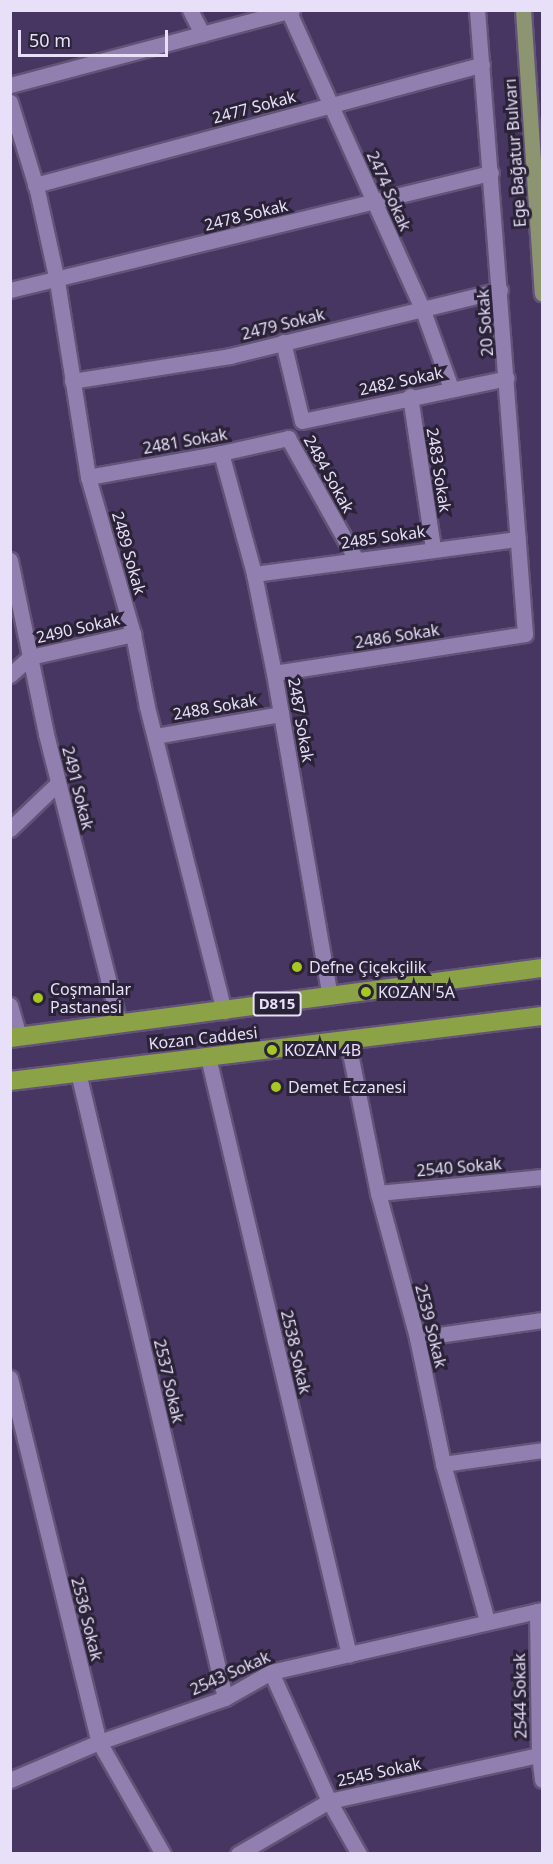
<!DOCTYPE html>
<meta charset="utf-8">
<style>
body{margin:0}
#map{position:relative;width:553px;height:1864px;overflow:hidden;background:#473661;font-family:"Noto Sans",sans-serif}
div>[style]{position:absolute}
.roads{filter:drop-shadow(2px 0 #625377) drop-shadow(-2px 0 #625377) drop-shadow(0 2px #625377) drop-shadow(0 -2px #625377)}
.street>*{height:15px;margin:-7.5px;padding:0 7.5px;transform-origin:7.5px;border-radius:7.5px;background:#917faf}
.primary>*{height:15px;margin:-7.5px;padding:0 7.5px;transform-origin:7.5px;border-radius:7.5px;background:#8d9471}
.highway>*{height:18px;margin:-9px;padding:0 9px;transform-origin:9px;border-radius:9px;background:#8ba247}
.dots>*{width:16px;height:16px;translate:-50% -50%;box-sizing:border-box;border:3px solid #2a2236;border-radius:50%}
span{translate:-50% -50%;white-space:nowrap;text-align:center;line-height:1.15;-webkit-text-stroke:6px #2a2236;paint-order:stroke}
.shield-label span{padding:2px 4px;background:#2a2236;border:2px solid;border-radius:4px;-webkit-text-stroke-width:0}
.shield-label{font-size:15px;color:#e8dff9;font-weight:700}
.street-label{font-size:16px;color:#e8dff9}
.poi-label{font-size:16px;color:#e8dff9}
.left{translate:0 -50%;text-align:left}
.frame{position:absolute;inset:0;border:12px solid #e8dff9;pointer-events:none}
.scale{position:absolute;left:18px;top:30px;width:150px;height:27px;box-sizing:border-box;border:3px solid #e8dff9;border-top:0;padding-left:8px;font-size:18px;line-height:21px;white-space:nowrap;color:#e8dff9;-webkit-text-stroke:4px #2a2236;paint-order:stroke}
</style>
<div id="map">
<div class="roads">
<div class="street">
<i style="left:190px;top:10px;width:27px;rotate:63deg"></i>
<i style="left:288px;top:10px;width:327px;rotate:65.8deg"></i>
<i style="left:422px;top:308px;width:85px;rotate:70.1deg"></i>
<i style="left:10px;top:85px;width:292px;rotate:-14.9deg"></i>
<i style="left:10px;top:102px;width:92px;rotate:72.9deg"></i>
<i style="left:37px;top:190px;width:93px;rotate:77.6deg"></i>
<i style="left:57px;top:281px;width:198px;rotate:81deg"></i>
<i style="left:88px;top:477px;width:163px;rotate:74deg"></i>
<i style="left:133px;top:634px;width:74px;rotate:79.1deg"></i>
<i style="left:147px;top:707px;width:314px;rotate:75.8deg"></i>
<i style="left:35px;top:185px;width:463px;rotate:-15.1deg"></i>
<i style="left:10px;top:290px;width:495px;rotate:-13.7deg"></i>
<i style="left:283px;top:342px;width:81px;rotate:76.5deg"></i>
<i style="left:302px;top:421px;width:209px;rotate:-11.8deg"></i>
<i style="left:72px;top:381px;width:160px;rotate:-9deg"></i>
<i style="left:230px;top:356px;width:278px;rotate:-13.7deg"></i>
<i style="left:410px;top:396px;width:154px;rotate:81.4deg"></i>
<i style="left:221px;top:453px;width:125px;rotate:74.7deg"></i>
<i style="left:254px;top:574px;width:101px;rotate:78.6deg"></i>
<i style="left:274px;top:673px;width:328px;rotate:80.2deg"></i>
<i style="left:88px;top:477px;width:135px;rotate:-10.2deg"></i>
<i style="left:221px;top:453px;width:69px;rotate:-12.6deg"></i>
<i style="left:288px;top:438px;width:139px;rotate:60.7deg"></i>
<i style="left:10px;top:560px;width:178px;rotate:78.3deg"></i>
<i style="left:46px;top:734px;width:298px;rotate:75.8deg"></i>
<i style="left:254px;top:574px;width:266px;rotate:-7.6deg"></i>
<i style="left:274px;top:673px;width:254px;rotate:-8.8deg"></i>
<i style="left:525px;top:634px;width:626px;rotate:-94.4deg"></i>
<i style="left:10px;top:675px;width:27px;rotate:-42deg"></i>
<i style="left:30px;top:657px;width:106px;rotate:-12.6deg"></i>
<i style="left:155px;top:736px;width:128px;rotate:-9.9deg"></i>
<i style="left:10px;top:829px;width:66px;rotate:-43.8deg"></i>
<i style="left:10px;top:1005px;width:32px;rotate:74deg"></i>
<i style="left:347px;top:1038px;width:158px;rotate:78.7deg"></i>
<i style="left:378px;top:1193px;width:150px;rotate:74.9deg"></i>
<i style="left:417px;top:1338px;width:129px;rotate:78.3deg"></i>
<i style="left:443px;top:1464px;width:163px;rotate:74.3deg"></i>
<i style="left:208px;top:1057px;width:614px;rotate:76.73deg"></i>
<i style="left:78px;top:1072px;width:643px;rotate:76.78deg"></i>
<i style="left:378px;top:1193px;width:165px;rotate:-5.6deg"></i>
<i style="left:417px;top:1338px;width:126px;rotate:-8.2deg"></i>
<i style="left:10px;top:1378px;width:375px;rotate:76.3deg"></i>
<i style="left:99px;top:1742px;width:129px;rotate:60.3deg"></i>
<i style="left:443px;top:1464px;width:100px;rotate:-8deg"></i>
<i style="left:537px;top:1611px;width:144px;rotate:89.2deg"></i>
<i style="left:539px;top:1755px;width:25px;rotate:83deg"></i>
<i style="left:271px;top:1672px;width:141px;rotate:65.8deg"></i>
<i style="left:329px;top:1801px;width:61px;rotate:60.5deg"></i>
<i style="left:10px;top:1780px;width:97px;rotate:-23.1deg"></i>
<i style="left:99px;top:1742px;width:133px;rotate:-19.2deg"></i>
<i style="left:225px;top:1698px;width:53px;rotate:-29.5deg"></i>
<i style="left:271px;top:1672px;width:278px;rotate:-12.9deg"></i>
<i style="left:238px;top:1854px;width:105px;rotate:-30.2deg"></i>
<i style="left:329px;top:1801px;width:215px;rotate:-12.4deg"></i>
</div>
<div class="primary">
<i style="left:523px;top:10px;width:284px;rotate:86.2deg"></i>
</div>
<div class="highway">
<i style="left:10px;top:1038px;width:537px;rotate:-7.5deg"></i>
<i style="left:10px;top:1081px;width:536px;rotate:-6.97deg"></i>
</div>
</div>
<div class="dots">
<i style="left:297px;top:967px;background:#a6c821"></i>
<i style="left:366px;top:992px;background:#a6c821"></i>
<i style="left:38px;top:998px;background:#a6c821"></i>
<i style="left:272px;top:1050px;background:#a6c821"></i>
<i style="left:276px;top:1087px;background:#a6c821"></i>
</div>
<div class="shield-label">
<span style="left:277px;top:1004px">D815</span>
</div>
<div class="street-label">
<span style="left:254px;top:107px;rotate:-15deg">2477 Sokak</span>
<span style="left:515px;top:153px;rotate:-94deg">Ege Bağatur Bulvarı</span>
<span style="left:389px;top:191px;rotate:66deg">2474 Sokak</span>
<span style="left:246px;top:215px;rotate:-14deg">2478 Sokak</span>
<span style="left:485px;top:323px;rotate:-94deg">20 Sokak</span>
<span style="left:283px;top:324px;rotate:-14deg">2479 Sokak</span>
<span style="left:401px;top:381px;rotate:-12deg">2482 Sokak</span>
<span style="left:185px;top:441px;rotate:-10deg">2481 Sokak</span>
<span style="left:439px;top:470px;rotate:81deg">2483 Sokak</span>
<span style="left:329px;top:474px;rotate:61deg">2484 Sokak</span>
<span style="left:383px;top:537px;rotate:-8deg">2485 Sokak</span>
<span style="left:129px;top:553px;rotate:74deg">2489 Sokak</span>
<span style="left:78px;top:628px;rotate:-13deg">2490 Sokak</span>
<span style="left:397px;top:636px;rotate:-9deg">2486 Sokak</span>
<span style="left:215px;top:707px;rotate:-10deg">2488 Sokak</span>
<span style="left:301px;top:720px;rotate:80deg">2487 Sokak</span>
<span style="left:78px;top:788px;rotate:76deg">2491 Sokak</span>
<span style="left:203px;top:1038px;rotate:-6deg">Kozan Caddesi</span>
<span style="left:459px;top:1167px;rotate:-5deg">2540 Sokak</span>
<span style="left:431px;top:1326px;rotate:76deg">2539 Sokak</span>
<span style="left:296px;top:1352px;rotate:77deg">2538 Sokak</span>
<span style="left:169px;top:1381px;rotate:77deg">2537 Sokak</span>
<span style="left:87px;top:1619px;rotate:76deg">2536 Sokak</span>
<span style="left:230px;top:1673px;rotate:-24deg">2543 Sokak</span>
<span style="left:520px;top:1696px;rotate:-91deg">2544 Sokak</span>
<span style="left:379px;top:1772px;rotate:-12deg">2545 Sokak</span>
</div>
<div class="poi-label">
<span class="left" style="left:309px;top:967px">Defne Çiçekçilik</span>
<span class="left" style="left:50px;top:998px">Coşmanlar<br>Pastanesi</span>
<span class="left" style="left:378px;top:992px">KOZAN 5A</span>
<span class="left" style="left:284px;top:1050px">KOZAN 4B</span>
<span class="left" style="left:288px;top:1087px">Demet Eczanesi</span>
</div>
<div class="frame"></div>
<div class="scale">50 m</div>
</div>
